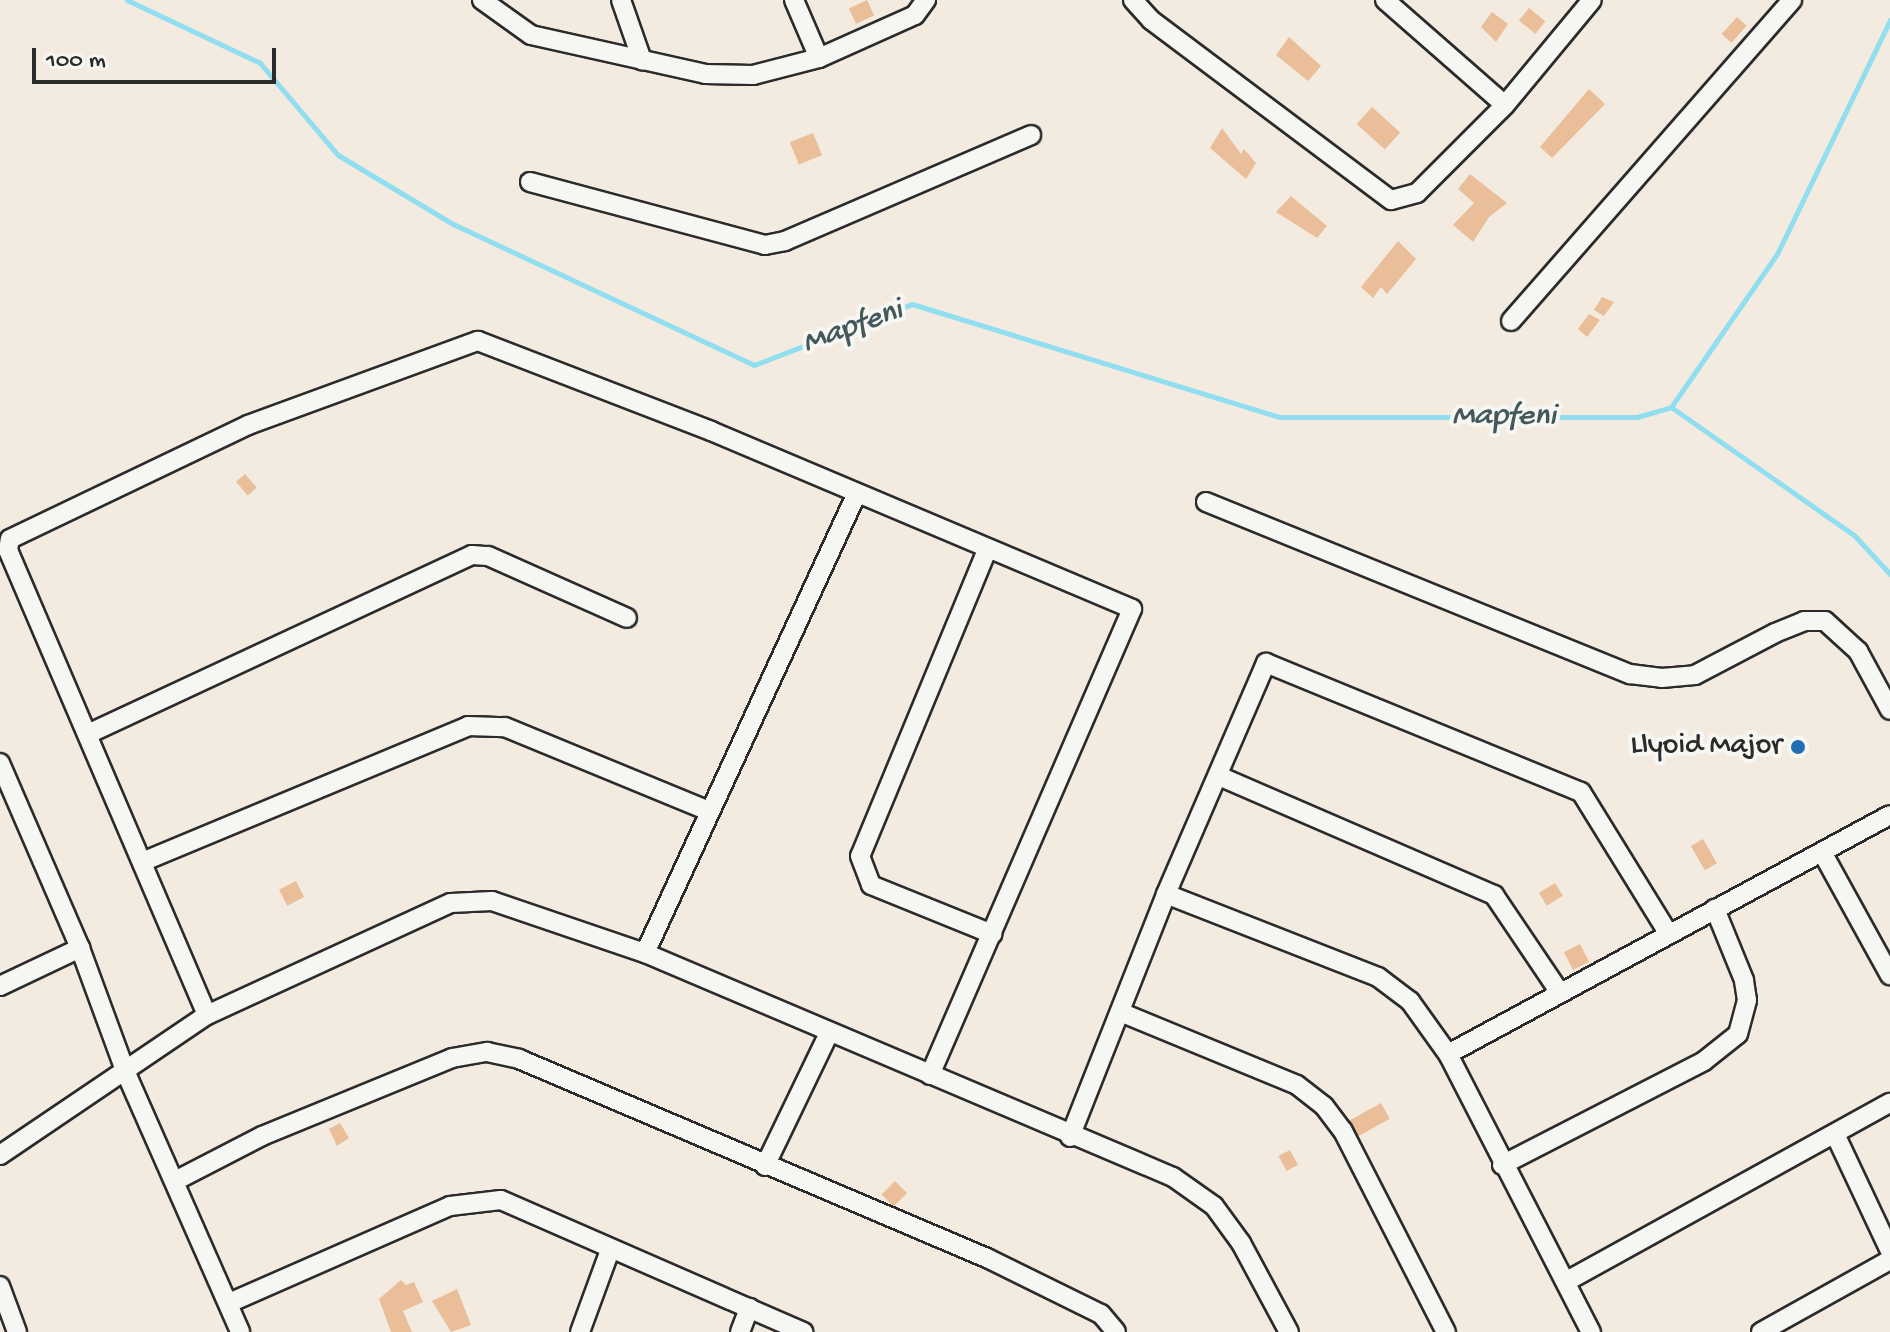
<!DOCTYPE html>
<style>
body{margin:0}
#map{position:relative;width:1890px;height:1332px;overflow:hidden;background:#f3ebe0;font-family:"Gochi Hand",sans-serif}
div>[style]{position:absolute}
.stream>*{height:5px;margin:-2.5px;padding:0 2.5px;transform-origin:2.5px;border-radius:2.5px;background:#91def0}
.building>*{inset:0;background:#e9be98;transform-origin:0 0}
.roads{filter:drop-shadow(2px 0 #2b2b2b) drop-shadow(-2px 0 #2b2b2b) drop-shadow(0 2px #2b2b2b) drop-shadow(0 -2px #2b2b2b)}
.minor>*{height:18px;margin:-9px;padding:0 9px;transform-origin:9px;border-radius:9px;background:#f6f6f2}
.dots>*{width:22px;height:22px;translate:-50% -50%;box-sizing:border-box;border:4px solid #f6f6f2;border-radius:50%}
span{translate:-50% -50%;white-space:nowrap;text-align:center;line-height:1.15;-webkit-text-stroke:8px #f6f6f2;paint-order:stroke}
.poi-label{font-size:30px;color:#2b2b2b}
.right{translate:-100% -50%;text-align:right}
.water-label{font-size:32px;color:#44585c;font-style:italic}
.scale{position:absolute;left:32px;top:48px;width:244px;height:36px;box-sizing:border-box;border:4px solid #2b2b2b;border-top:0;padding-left:10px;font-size:24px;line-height:28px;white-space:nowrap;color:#2b2b2b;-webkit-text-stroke:6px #f6f6f2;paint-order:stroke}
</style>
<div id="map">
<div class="stream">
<i style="left:127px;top:0;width:147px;rotate:25.3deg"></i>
<i style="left:260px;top:63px;width:121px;rotate:49.7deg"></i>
<i style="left:338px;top:155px;width:134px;rotate:31deg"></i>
<i style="left:453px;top:224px;width:332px;rotate:25.1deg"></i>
<i style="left:754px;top:365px;width:169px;rotate:-21.1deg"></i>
<i style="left:912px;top:304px;width:384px;rotate:17.1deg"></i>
<i style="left:1279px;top:417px;width:358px"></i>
<i style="left:1637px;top:417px;width:35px;rotate:-16deg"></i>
<i style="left:1671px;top:407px;width:186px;rotate:-55.3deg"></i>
<i style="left:1777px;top:254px;width:260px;rotate:-64.2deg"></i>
<i style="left:1671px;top:407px;width:223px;rotate:35deg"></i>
<i style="left:1854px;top:535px;width:53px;rotate:47.3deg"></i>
</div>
<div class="building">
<i style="left:867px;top:0;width:17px;height:20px;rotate:65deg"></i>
<i style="left:1529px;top:8px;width:21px;height:16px;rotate:39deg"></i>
<i style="clip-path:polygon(1492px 12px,1508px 24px,1496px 42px,1481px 27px)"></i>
<i style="left:1737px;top:17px;width:13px;height:23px;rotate:42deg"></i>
<i style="clip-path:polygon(1289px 37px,1321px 66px,1308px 81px,1276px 55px)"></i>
<i style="clip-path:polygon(1589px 89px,1605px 104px,1552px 158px,1540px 147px)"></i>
<i style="left:1372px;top:107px;width:38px;height:23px;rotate:42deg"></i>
<i style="clip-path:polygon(1222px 128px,1241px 154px,1244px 149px,1256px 163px,1246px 179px,1210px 148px)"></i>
<i style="left:813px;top:133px;width:24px;height:25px;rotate:68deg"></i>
<i style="clip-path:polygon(1470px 174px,1507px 203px,1489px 217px,1473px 242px,1453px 225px,1474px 203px,1458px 189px)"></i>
<i style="clip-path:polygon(1291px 196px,1327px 226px,1317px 238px,1276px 212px)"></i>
<i style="clip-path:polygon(1398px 241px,1416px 259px,1387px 294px,1381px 287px,1373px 298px,1361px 287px)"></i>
<i style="clip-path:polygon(1602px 297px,1614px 302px,1604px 316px,1594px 310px)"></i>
<i style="clip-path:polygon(1589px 314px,1600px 320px,1587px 337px,1578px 329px)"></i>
<i style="left:245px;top:474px;width:18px;height:12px;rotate:49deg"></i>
<i style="left:1703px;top:839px;width:28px;height:14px;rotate:60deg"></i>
<i style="left:296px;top:881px;width:18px;height:19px;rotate:63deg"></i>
<i style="left:1555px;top:883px;width:15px;height:19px;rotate:58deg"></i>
<i style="left:1580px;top:944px;width:20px;height:18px;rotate:63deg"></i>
<i style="left:1381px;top:1103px;width:18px;height:36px;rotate:61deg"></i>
<i style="clip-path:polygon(340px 1123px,349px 1138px,337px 1146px,329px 1129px)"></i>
<i style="left:1290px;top:1150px;width:17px;height:13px;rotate:62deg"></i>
<i style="left:895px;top:1181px;width:17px;height:19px;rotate:45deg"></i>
<i style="clip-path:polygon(401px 1280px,406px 1285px,414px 1282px,423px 1302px,403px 1311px,412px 1332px,391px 1332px,379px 1299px)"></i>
<i style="clip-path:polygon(457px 1289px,471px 1325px,451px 1332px,432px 1301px)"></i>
</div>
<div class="roads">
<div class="minor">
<i style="left:482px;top:0;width:60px;rotate:35.5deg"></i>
<i style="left:531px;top:35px;width:178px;rotate:12.6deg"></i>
<i style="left:705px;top:74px;width:48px;rotate:1.2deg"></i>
<i style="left:753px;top:75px;width:68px;rotate:-14.4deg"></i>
<i style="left:819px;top:58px;width:105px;rotate:-24.1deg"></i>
<i style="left:915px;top:15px;width:19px;rotate:-54deg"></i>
<i style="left:621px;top:0;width:64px;rotate:70.7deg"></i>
<i style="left:794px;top:0;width:63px;rotate:66.7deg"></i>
<i style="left:1133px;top:0;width:27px;rotate:48deg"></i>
<i style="left:1151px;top:20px;width:300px;rotate:36.9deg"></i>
<i style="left:1391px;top:200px;width:27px;rotate:-15deg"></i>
<i style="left:1417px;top:193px;width:124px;rotate:-45deg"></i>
<i style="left:1385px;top:0;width:159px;rotate:41.2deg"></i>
<i style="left:1505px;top:105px;width:136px;rotate:-50.4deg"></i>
<i style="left:530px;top:182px;width:243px;rotate:15deg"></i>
<i style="left:765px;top:245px;width:20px;rotate:-11deg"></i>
<i style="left:785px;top:241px;width:268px;rotate:-23.3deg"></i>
<i style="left:1511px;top:321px;width:427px;rotate:-48.8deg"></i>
<i style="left:1206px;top:502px;width:458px;rotate:22.1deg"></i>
<i style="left:1630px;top:674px;width:32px;rotate:7deg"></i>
<i style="left:1662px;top:678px;width:33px;rotate:-5deg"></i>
<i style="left:1695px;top:675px;width:90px;rotate:-27.7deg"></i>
<i style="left:1775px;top:633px;width:31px;rotate:-22deg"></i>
<i style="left:1804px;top:621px;width:21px"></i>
<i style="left:1825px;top:621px;width:45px;rotate:42.3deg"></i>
<i style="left:1858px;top:651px;width:67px;rotate:61.5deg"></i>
<i style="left:987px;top:550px;width:331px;rotate:112.5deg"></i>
<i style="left:860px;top:856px;width:31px;rotate:69deg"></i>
<i style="left:871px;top:885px;width:131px;rotate:22deg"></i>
<i style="left:90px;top:733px;width:421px;rotate:-25deg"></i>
<i style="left:472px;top:555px;width:16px;rotate:4deg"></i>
<i style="left:488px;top:556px;width:152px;rotate:24deg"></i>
<i style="left:0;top:763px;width:202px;rotate:66.6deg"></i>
<i style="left:80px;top:948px;width:133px;rotate:69.8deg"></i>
<i style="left:126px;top:1073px;width:283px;rotate:66.2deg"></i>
<i style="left:1219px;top:776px;width:300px;rotate:23.4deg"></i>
<i style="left:1494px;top:895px;width:115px;rotate:56deg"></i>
<i style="left:1822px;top:852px;width:141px;rotate:61.1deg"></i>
<i style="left:142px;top:862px;width:353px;rotate:-22.6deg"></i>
<i style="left:468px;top:726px;width:37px;rotate:2deg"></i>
<i style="left:505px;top:727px;width:221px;rotate:22.4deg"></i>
<i style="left:1166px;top:894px;width:228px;rotate:21.4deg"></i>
<i style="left:1378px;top:977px;width:40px;rotate:37deg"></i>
<i style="left:1410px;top:1001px;width:65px;rotate:54.4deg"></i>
<i style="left:1448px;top:1054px;width:313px;rotate:62.8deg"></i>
<i style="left:645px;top:953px;width:504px;rotate:-65.26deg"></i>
<i style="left:0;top:986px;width:89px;rotate:-25.4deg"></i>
<i style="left:1120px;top:1012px;width:191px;rotate:22.4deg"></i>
<i style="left:1297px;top:1085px;width:34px;rotate:38deg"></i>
<i style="left:1324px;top:1106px;width:31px;rotate:53deg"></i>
<i style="left:1343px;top:1131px;width:226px;rotate:62.9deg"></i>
<i style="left:207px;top:1015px;width:506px;rotate:-113.17deg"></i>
<i style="left:8px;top:550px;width:11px;rotate:-80deg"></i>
<i style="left:10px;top:539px;width:264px;rotate:-25.6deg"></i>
<i style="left:248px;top:425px;width:245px;rotate:-20.1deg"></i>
<i style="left:478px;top:341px;width:250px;rotate:21.1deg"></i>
<i style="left:711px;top:431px;width:457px;rotate:22.9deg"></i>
<i style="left:1132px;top:609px;width:508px;rotate:113.44deg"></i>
<i style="left:1448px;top:1054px;width:502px;rotate:-28.4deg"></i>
<i style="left:1835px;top:1134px;width:129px;rotate:64.8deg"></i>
<i style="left:1070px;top:1137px;width:261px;rotate:-68.4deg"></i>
<i style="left:1166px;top:894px;width:252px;rotate:-66.6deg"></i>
<i style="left:1266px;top:663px;width:340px;rotate:22.3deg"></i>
<i style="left:1581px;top:792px;width:166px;rotate:58.3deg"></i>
<i style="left:0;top:1155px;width:250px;rotate:-34.1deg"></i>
<i style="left:207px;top:1015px;width:268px;rotate:-24.7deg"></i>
<i style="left:451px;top:903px;width:41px;rotate:-2.8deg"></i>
<i style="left:492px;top:901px;width:162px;rotate:18.8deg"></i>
<i style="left:645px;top:953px;width:574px;rotate:22.99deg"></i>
<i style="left:1173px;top:1177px;width:50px;rotate:35.3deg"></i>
<i style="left:1214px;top:1206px;width:46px;rotate:53.9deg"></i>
<i style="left:1241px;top:1243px;width:101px;rotate:61.7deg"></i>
<i style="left:1502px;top:1165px;width:227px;rotate:-27.2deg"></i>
<i style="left:1704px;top:1061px;width:43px;rotate:-38.5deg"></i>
<i style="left:1738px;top:1034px;width:35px;rotate:-75deg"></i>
<i style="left:1747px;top:1000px;width:20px;rotate:-99deg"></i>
<i style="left:1744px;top:980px;width:77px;rotate:-112.2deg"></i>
<i style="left:765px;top:1166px;width:145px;rotate:-64.3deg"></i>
<i style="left:175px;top:1181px;width:98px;rotate:-27.3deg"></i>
<i style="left:262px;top:1136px;width:205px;rotate:-22.3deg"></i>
<i style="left:452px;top:1058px;width:36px;rotate:-10deg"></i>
<i style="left:487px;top:1052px;width:33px;rotate:12deg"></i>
<i style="left:519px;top:1059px;width:509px;rotate:23.04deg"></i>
<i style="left:987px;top:1258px;width:127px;rotate:26.2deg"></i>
<i style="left:1101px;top:1314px;width:23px;rotate:50deg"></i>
<i style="left:1567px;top:1281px;width:369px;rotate:-28.9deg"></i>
<i style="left:0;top:1286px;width:49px;rotate:69.7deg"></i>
<i style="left:229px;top:1303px;width:241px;rotate:-23.7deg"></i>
<i style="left:450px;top:1206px;width:51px;rotate:-6.7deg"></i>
<i style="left:501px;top:1200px;width:330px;rotate:23.6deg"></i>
<i style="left:580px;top:1332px;width:87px;rotate:-69.9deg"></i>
<i style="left:740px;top:1332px;width:26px;rotate:-69deg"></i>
<i style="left:1761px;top:1332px;width:148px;rotate:-29.2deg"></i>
</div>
</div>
<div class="dots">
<i style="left:1798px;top:747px;background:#1f6fb2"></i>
</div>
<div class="poi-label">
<span class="right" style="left:1782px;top:747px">Llyoid Major</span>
</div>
<div class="water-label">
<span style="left:853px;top:328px;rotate:-20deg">Mapfeni</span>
<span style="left:1504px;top:417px">Mapfeni</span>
</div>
<div class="scale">100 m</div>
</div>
